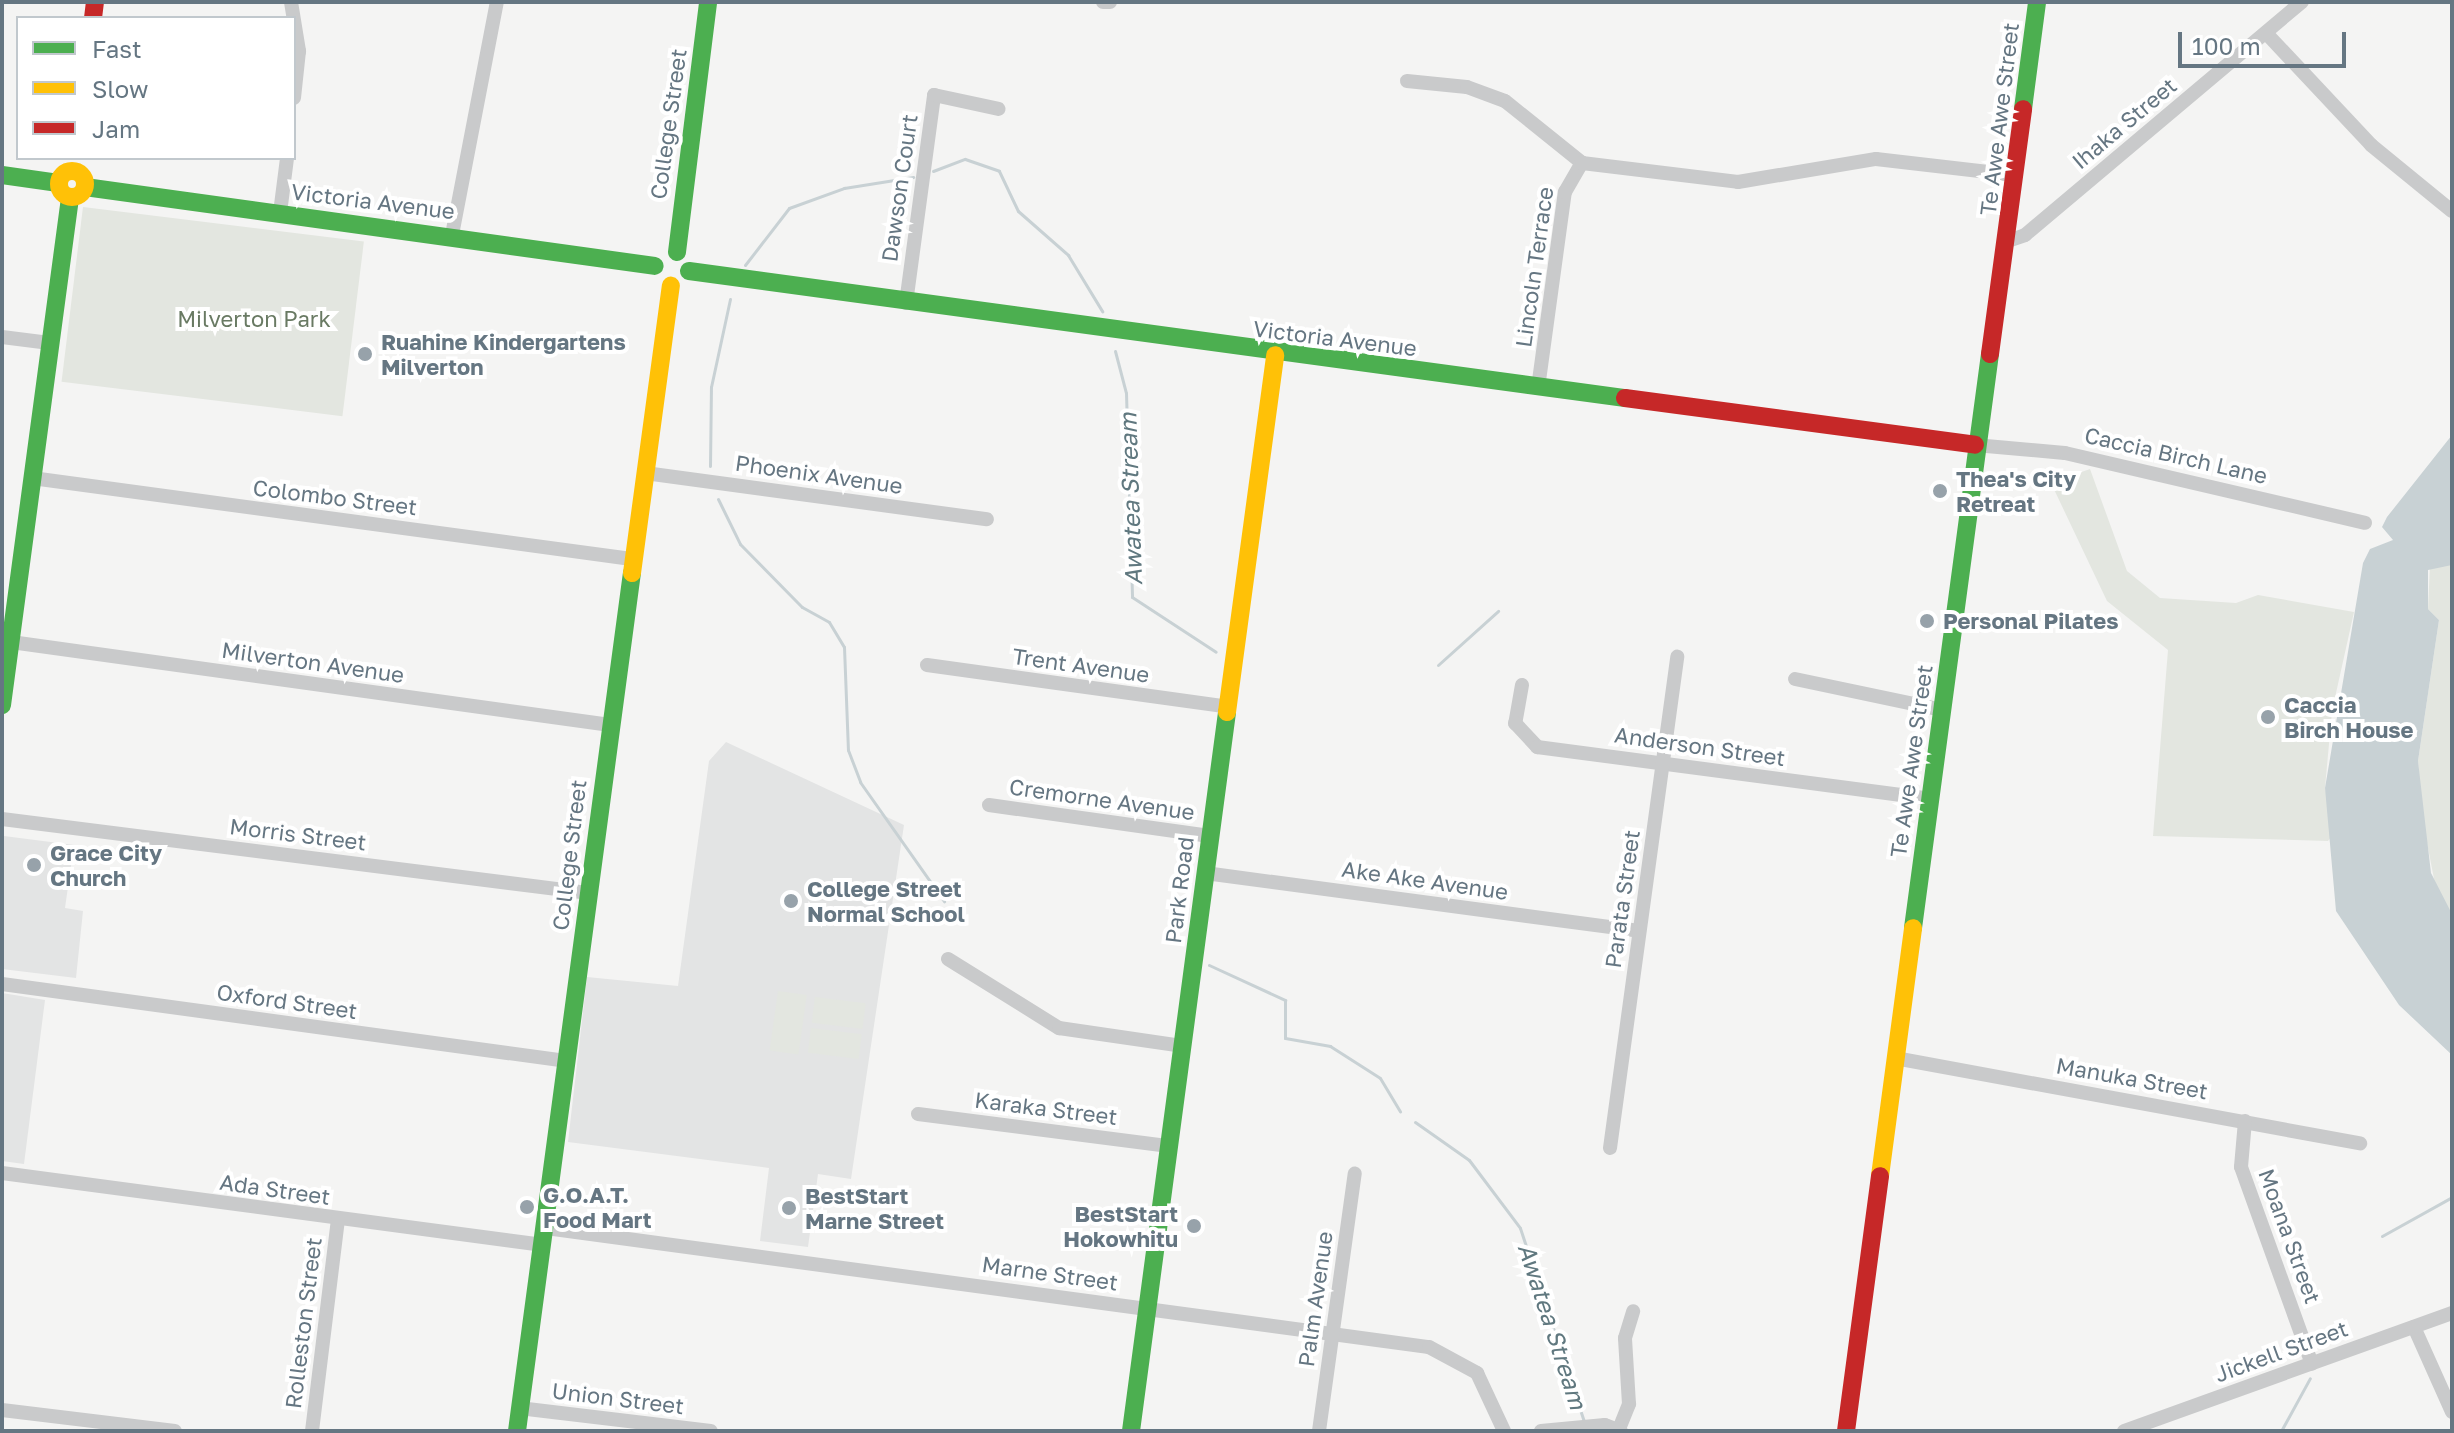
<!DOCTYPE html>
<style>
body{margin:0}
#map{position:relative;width:2454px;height:1433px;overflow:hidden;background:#f4f4f3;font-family:"Golos Text",sans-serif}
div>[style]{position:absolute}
.built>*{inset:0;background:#e3e4e4}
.green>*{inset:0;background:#e3e6e0;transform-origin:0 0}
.water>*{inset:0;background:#c8d1d4}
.stream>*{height:3px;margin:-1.5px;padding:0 1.5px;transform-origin:1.5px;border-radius:1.5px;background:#c8d1d4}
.street>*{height:14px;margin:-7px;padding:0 7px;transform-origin:7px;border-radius:7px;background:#c9cacb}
.fast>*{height:18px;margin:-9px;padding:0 9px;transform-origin:9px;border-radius:9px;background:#4caf50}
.slow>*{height:18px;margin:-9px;padding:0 9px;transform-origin:9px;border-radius:9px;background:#ffc107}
.slow>.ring{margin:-9px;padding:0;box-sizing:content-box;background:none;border:18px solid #ffc107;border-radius:50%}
.jam>*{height:18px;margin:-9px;padding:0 9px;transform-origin:9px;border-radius:9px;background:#c62828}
.dots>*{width:22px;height:22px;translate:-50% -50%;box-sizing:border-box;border:4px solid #fff;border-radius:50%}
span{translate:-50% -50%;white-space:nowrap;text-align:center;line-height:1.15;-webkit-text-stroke:8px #fff;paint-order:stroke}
.street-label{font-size:22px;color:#657682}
.park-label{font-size:22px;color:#697a63}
.poi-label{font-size:22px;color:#657682;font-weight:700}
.left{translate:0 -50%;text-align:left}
.right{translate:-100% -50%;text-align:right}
.water-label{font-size:24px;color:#60787f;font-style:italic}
.frame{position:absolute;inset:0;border:4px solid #657682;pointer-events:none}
.legend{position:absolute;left:16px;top:16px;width:280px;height:144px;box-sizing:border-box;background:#fff;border:2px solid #c1c8cd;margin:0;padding:10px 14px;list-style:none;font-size:24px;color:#657682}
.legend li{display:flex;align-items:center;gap:16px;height:40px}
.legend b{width:40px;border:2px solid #c1c8cd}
.scale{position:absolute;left:2178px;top:32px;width:168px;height:36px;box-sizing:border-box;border:4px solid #657682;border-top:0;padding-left:10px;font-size:24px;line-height:28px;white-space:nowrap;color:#657682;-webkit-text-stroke:6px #fff;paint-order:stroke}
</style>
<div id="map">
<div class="built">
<i style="clip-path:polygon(726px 742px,904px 825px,851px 1179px,818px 1174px,808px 1247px,760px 1241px,769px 1168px,568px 1142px,587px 977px,678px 986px,709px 761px)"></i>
<i style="clip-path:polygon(4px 836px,74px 845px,65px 908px,83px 911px,76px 978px,2px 969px)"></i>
<i style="clip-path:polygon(2px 993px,45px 1000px,24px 1164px,2px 1161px)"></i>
</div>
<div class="green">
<i style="left:83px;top:207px;width:283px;height:176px;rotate:7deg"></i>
<i style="clip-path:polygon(2090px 469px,2127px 571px,2160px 598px,2236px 603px,2258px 595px,2354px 612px,2332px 711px,2325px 788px,2334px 833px,2328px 841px,2153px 836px,2168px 650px,2107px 601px,2051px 483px)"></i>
<i style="clip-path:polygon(2430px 565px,2452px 565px,2452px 914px,2436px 889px,2421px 812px,2418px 761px,2439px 620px,2428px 609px)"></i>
<i style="left:778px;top:991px;width:29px;height:60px;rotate:8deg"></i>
<i style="left:815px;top:997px;width:51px;height:26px;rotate:7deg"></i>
<i style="left:811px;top:1028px;width:51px;height:25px;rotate:7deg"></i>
</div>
<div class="water">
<i style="clip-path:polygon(2452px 435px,2452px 565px,2428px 570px,2428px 609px,2439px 620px,2418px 761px,2431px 873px,2452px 914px,2452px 1055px,2399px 1005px,2336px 911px,2325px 788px,2363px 563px,2370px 549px,2393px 540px,2382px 527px,2387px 517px)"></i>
</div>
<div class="stream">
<i style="left:933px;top:171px;width:34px;rotate:-21deg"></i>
<i style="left:965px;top:159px;width:36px;rotate:19deg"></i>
<i style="left:999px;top:171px;width:44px;rotate:64.6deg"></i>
<i style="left:1018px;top:211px;width:67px;rotate:41.3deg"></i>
<i style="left:1068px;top:255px;width:66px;rotate:58.7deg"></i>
<i style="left:745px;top:265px;width:72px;rotate:-52.3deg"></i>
<i style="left:789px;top:208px;width:59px;rotate:-20deg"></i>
<i style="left:844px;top:188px;width:70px;rotate:-9.1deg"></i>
<i style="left:1115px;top:351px;width:43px;rotate:75.3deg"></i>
<i style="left:1126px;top:393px;width:204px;rotate:88.3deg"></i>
<i style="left:1132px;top:597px;width:100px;rotate:33.2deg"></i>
<i style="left:710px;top:466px;width:79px;rotate:-89.3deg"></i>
<i style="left:711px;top:387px;width:90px;rotate:-77.8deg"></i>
<i style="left:718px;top:499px;width:50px;rotate:63.9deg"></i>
<i style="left:740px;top:544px;width:88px;rotate:45.5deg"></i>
<i style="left:802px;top:607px;width:31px;rotate:29deg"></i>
<i style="left:829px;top:622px;width:29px;rotate:59deg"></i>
<i style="left:844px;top:647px;width:103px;rotate:87.8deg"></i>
<i style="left:848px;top:750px;width:34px;rotate:69deg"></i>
<i style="left:860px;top:782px;width:146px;rotate:54.8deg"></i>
<i style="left:1438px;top:665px;width:81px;rotate:-42deg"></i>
<i style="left:1209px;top:965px;width:84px;rotate:24.7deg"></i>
<i style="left:1285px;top:1000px;width:38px;rotate:90deg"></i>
<i style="left:1285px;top:1038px;width:46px;rotate:10.1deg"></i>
<i style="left:1330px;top:1046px;width:59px;rotate:32.6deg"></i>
<i style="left:1380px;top:1078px;width:39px;rotate:59deg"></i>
<i style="left:1415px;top:1122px;width:66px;rotate:35.1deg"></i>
<i style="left:1469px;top:1160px;width:85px;rotate:53.1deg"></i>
<i style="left:1520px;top:1228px;width:204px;rotate:71.7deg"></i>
<i style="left:2382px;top:1236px;width:80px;rotate:-29.1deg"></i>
<i style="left:2281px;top:1431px;width:60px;rotate:-61.3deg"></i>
</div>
<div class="street">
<i style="left:291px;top:2px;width:50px;rotate:80.7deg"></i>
<i style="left:299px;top:51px;width:47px;rotate:96.1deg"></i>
<i style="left:1103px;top:2px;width:7px"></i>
<i style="left:2266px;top:33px;width:154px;rotate:46.8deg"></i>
<i style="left:2371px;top:145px;width:104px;rotate:39.2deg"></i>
<i style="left:1407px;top:81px;width:60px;rotate:5.7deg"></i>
<i style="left:1467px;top:87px;width:40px;rotate:20.2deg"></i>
<i style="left:1505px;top:101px;width:99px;rotate:38.8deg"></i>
<i style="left:280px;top:213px;width:55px;rotate:-82.7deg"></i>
<i style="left:452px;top:235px;width:237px;rotate:-79.1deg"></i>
<i style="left:2008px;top:241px;width:18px;rotate:-19deg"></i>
<i style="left:2025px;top:235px;width:362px;rotate:-40.1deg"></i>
<i style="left:906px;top:303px;width:210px;rotate:-82.3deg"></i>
<i style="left:934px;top:95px;width:66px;rotate:12.2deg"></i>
<i style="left:2px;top:337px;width:48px;rotate:7.1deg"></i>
<i style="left:1538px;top:388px;width:198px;rotate:-82.2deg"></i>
<i style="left:1565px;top:192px;width:34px;rotate:-60deg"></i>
<i style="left:1582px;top:163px;width:157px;rotate:6.9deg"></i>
<i style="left:1738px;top:182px;width:140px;rotate:-9.5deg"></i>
<i style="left:1876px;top:159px;width:139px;rotate:6.6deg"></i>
<i style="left:1975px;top:445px;width:90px;rotate:5.1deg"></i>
<i style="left:2065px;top:453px;width:308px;rotate:13.1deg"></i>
<i style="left:645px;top:473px;width:345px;rotate:7.7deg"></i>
<i style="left:32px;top:478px;width:605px;rotate:7.69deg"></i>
<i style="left:11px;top:642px;width:605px;rotate:7.89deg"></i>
<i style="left:927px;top:665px;width:305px;rotate:7.9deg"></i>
<i style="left:1795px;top:679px;width:150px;rotate:11.9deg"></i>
<i style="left:1522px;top:685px;width:39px;rotate:100deg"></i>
<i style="left:1515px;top:723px;width:33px;rotate:47deg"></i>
<i style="left:1537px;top:747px;width:396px;rotate:7.5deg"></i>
<i style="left:989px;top:805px;width:223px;rotate:8deg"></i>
<i style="left:2px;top:819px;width:592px;rotate:7.19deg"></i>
<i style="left:1205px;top:873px;width:438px;rotate:7.6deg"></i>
<i style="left:948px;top:959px;width:131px;rotate:31.9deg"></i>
<i style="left:1059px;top:1028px;width:124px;rotate:8.3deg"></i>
<i style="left:2px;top:984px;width:569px;rotate:7.77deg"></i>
<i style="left:1895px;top:1058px;width:473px;rotate:10.4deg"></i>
<i style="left:918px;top:1114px;width:253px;rotate:7.3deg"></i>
<i style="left:2245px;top:1121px;width:46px;rotate:95deg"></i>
<i style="left:2241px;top:1167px;width:209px;rotate:70.2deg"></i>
<i style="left:1610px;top:1148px;width:496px;rotate:-82.2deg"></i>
<i style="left:2px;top:1173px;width:546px;rotate:7.58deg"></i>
<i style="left:546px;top:1228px;width:891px;rotate:7.68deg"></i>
<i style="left:1429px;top:1347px;width:55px;rotate:28.4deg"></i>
<i style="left:1477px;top:1373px;width:64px;rotate:65deg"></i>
<i style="left:2414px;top:1327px;width:93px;rotate:65.9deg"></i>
<i style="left:519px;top:1408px;width:193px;rotate:6.8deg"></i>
<i style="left:2px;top:1410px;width:174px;rotate:6.9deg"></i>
<i style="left:1619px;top:1429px;width:27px;rotate:-68deg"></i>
<i style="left:1629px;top:1404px;width:66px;rotate:-93.5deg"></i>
<i style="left:1625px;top:1338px;width:28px;rotate:-73deg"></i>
<i style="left:312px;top:1431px;width:213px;rotate:-83deg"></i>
<i style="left:1319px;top:1431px;width:260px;rotate:-82.1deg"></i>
<i style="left:1541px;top:1431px;width:64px;rotate:-5.4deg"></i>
<i style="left:1605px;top:1425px;width:17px;rotate:21deg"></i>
<i style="left:2124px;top:1431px;width:349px;rotate:-19.8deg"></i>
</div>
<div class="fast">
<i style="left:2023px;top:109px;width:108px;rotate:-82.5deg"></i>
<i style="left:2px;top:175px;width:57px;rotate:8.1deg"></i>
<i style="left:85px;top:187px;width:575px;rotate:7.89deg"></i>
<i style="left:677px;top:252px;width:252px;rotate:-82.9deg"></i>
<i style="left:689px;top:271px;width:945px;rotate:7.73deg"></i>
<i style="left:2px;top:705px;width:512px;rotate:-82.36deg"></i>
<i style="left:1913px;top:928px;width:579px;rotate:-82.36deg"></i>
<i style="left:517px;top:1431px;width:866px;rotate:-82.37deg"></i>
<i style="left:1131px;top:1431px;width:725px;rotate:-82.39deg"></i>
</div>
<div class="slow">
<i class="ring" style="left:59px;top:171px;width:8px;height:8px"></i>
<i style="left:632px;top:573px;width:290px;rotate:-82.3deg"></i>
<i style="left:1227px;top:712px;width:360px;rotate:-82.3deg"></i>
<i style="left:1880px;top:1176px;width:250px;rotate:-82.4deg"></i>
</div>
<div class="jam">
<i style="left:93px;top:18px;width:16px;rotate:-83deg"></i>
<i style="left:1990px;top:354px;width:247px;rotate:-82.3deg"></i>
<i style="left:1625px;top:398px;width:353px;rotate:7.6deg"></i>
<i style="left:1846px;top:1431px;width:257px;rotate:-82.4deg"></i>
</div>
<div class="dots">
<i style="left:365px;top:354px;background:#97a2aa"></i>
<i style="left:1940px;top:491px;background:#97a2aa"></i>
<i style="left:1927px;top:621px;background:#97a2aa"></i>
<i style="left:2268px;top:717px;background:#97a2aa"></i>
<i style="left:34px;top:865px;background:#97a2aa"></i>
<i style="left:791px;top:901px;background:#97a2aa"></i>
<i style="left:527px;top:1207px;background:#97a2aa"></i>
<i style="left:789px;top:1208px;background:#97a2aa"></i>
<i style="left:1194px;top:1226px;background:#97a2aa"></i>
</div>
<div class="street-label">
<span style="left:1999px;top:119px;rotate:-83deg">Te Awe Awe Street</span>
<span style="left:2124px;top:123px;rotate:-40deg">Ihaka Street</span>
<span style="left:668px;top:124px;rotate:-82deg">College Street</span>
<span style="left:899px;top:188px;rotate:-82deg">Dawson Court</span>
<span style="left:373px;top:201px;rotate:7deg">Victoria Avenue</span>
<span style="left:1534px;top:267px;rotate:-82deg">Lincoln Terrace</span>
<span style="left:1335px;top:338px;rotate:7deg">Victoria Avenue</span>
<span style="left:2176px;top:455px;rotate:13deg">Caccia Birch Lane</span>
<span style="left:819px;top:474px;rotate:8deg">Phoenix Avenue</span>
<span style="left:335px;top:497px;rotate:7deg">Colombo Street</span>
<span style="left:313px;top:662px;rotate:8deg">Milverton Avenue</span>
<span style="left:1081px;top:665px;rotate:8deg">Trent Avenue</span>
<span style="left:1700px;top:746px;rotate:8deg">Anderson Street</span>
<span style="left:1911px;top:761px;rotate:-82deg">Te Awe Awe Street</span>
<span style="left:1102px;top:799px;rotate:8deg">Cremorne Avenue</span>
<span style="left:298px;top:834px;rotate:7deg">Morris Street</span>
<span style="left:569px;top:855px;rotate:-83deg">College Street</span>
<span style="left:1425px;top:880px;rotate:8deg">Ake Ake Avenue</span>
<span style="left:1179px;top:890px;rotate:-83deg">Park Road</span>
<span style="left:1622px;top:899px;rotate:-82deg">Parata Street</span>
<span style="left:287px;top:1001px;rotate:8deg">Oxford Street</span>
<span style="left:2132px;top:1078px;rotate:10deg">Manuka Street</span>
<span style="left:1046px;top:1108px;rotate:7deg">Karaka Street</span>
<span style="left:275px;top:1189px;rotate:8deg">Ada Street</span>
<span style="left:2290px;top:1236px;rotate:70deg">Moana Street</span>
<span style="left:1050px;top:1273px;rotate:8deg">Marne Street</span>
<span style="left:1315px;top:1299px;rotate:-82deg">Palm Avenue</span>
<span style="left:303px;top:1323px;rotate:-83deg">Rolleston Street</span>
<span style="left:2281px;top:1351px;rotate:-20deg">Jickell Street</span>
<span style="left:618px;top:1398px;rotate:7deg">Union Street</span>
</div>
<div class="park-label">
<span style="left:254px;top:319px">Milverton Park</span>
</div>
<div class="poi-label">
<span class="left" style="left:381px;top:354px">Ruahine Kindergartens<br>Milverton</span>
<span class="left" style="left:1956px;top:491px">Thea's City<br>Retreat</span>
<span class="left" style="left:1943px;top:621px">Personal Pilates</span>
<span class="left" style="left:2284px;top:717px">Caccia<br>Birch House</span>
<span class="left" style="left:50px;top:865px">Grace City<br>Church</span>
<span class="left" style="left:807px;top:901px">College Street<br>Normal School</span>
<span class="left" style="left:543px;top:1207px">G.O.A.T.<br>Food Mart</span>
<span class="left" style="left:805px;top:1208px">BestStart<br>Marne Street</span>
<span class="right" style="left:1178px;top:1226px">BestStart<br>Hokowhitu</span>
</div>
<div class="water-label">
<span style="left:1130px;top:499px;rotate:-92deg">Awatea Stream</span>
<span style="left:1553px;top:1326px;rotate:72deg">Awatea Stream</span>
</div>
<div class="frame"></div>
<ul class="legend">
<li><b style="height:10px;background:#4caf50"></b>Fast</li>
<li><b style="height:10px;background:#ffc107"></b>Slow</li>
<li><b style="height:10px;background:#c62828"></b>Jam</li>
</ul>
<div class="scale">100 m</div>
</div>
